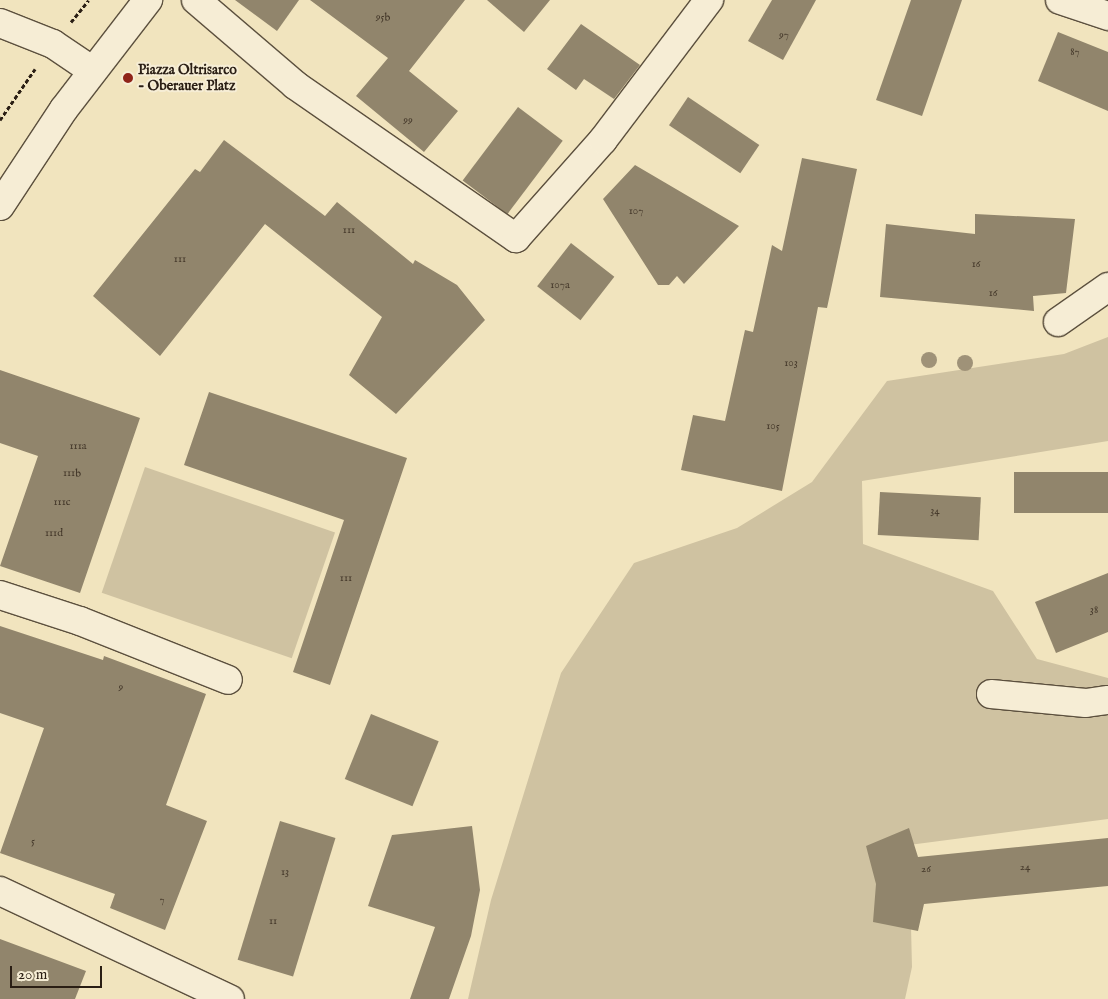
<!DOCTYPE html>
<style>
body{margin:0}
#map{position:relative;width:1108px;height:999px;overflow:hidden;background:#f1e4be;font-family:"IM FELL English",serif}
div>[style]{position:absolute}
.green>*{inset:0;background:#cfc2a1;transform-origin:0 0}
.building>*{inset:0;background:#91856c;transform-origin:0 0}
.path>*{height:3px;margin-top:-1.5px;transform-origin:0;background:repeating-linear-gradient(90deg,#2a1e14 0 4px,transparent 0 6.5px)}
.roads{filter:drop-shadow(1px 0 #5c503e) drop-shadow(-1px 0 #5c503e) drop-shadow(0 1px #5c503e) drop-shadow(0 -1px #5c503e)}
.minor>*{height:28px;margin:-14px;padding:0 14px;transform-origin:14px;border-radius:14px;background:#f6edd5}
.trees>*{width:16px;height:16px;margin:-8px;border-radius:50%;background:#9f9278}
.dots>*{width:14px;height:14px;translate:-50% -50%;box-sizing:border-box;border:2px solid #f6edd5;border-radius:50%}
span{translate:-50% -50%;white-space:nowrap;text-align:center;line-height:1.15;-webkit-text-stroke:4px #f6edd5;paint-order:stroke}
.number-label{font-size:11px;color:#44382a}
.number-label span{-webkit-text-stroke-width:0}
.poi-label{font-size:14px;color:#2a1e14;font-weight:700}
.left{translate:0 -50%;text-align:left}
.scale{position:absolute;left:10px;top:966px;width:92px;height:22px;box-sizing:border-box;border:2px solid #2a1e14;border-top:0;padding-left:6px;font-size:15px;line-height:18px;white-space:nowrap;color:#2a1e14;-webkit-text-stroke:4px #f6edd5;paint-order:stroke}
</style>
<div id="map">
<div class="green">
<i style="clip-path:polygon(1108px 337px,1108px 441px,862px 481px,863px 544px,993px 591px,1037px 659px,1108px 678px,1108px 819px,909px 845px,912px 967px,905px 999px,468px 999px,491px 900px,561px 673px,634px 563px,737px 528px,812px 482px,887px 381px,1064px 354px)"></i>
<i style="left:145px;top:467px;width:201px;height:133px;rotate:19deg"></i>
</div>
<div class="building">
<i style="clip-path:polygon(235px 0,299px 0,277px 31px)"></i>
<i style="clip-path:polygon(310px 0,465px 0,409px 71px,458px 111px,424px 152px,356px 96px,388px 58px)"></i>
<i style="clip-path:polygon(487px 0,550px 0,524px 32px)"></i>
<i style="clip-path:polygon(772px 0,816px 0,783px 60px,748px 41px)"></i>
<i style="clip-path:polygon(911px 0,962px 0,922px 116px,876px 100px)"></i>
<i style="clip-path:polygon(581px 24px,640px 65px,614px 99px,584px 79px,576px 90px,547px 69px)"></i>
<i style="clip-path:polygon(1058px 32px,1108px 52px,1108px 111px,1038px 81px)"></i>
<i style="left:688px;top:97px;width:86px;height:34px;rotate:34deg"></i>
<i style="left:518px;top:107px;width:56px;height:92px;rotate:37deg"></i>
<i style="clip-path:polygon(224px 140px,325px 216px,337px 202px,413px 264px,415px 260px,457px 285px,485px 320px,396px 414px,349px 375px,382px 317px,265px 224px,160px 356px,93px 296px,195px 169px,200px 172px)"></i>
<i style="clip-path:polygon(802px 158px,857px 169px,827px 308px,818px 307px,782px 491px,681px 470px,693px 415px,725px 421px,745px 330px,753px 332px,772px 245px,782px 251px)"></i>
<i style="clip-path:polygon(635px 165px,739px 226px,684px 284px,677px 276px,669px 285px,658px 285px,603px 199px)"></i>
<i style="clip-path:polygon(975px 214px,1075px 219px,1066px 293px,1033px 296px,1034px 311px,880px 297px,886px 224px,975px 234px)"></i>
<i style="left:571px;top:243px;width:55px;height:55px;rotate:38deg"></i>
<i style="clip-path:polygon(0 370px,140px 418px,80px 593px,0 566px,38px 456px,0 443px)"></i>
<i style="clip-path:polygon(209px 392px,407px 458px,330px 685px,293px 672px,344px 520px,184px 465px)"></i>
<i style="left:1108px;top:472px;width:41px;height:94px;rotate:90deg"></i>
<i style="left:880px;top:492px;width:101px;height:43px;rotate:3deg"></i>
<i style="clip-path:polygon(1108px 573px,1108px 632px,1056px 653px,1035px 602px)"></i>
<i style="clip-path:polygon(0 626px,103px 660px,104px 656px,206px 694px,166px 805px,207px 821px,165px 930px,110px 908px,115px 894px,0 853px,44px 728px,0 713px)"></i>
<i style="left:371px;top:714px;width:73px;height:70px;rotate:22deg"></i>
<i style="left:280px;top:821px;width:58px;height:145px;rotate:17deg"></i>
<i style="clip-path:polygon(472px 826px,480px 890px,471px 936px,449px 999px,410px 999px,435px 927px,368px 906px,392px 835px)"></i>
<i style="clip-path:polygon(909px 828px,918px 857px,1108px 838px,1108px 886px,924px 904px,918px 931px,873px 922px,876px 884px,866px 846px)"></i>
<i style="clip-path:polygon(0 939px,86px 971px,75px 999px,0 999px)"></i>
</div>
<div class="path">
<i style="left:71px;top:22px;width:28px;rotate:-51deg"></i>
<i style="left:0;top:120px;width:62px;rotate:-55.5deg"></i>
</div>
<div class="roads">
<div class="minor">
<i style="left:196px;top:0;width:130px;rotate:40.6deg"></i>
<i style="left:295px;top:85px;width:269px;rotate:34.7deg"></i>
<i style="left:516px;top:238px;width:131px;rotate:-48.4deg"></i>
<i style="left:603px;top:140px;width:176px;rotate:-52.9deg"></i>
<i style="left:1060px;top:0;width:51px;rotate:18.4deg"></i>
<i style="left:0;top:23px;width:57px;rotate:21.6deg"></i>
<i style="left:53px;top:44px;width:48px;rotate:34deg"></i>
<i style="left:0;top:206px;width:116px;rotate:-56.6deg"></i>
<i style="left:64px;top:109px;width:138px;rotate:-52.4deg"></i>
<i style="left:1058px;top:322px;width:61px;rotate:-35deg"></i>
<i style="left:0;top:595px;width:84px;rotate:18deg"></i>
<i style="left:80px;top:621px;width:159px;rotate:21.7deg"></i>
<i style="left:991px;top:694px;width:95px;rotate:5.4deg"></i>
<i style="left:1086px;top:703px;width:22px;rotate:-8deg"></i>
<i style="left:0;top:891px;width:254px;rotate:25.2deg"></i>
</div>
</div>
<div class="trees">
<i style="left:929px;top:360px"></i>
<i style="left:965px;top:363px"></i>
</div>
<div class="dots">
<i style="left:128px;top:78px;background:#8f2418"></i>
</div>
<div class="number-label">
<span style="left:383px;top:17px">95b</span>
<span style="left:784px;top:35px">97</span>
<span style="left:1075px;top:52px">87</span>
<span style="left:408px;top:120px">99</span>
<span style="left:636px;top:211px">107</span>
<span style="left:349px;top:230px">111</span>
<span style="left:180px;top:259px">111</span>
<span style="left:976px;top:264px">16</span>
<span style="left:560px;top:285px">107a</span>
<span style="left:993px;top:293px">16</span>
<span style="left:791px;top:363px">103</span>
<span style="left:773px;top:426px">105</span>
<span style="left:78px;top:446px">111a</span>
<span style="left:72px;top:473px">111b</span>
<span style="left:62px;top:502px">111c</span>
<span style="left:935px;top:511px">34</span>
<span style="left:54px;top:533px">111d</span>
<span style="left:346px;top:578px">111</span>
<span style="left:1094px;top:610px">38</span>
<span style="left:121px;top:687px">9</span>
<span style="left:33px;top:841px">5</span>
<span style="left:1025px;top:867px">24</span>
<span style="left:926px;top:869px">26</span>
<span style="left:285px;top:872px">13</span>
<span style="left:162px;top:900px">7</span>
<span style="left:273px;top:921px">11</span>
</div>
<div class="poi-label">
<span class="left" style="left:138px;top:78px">Piazza Oltrisarco<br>- Oberauer Platz</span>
</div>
<div class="scale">20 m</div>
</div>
